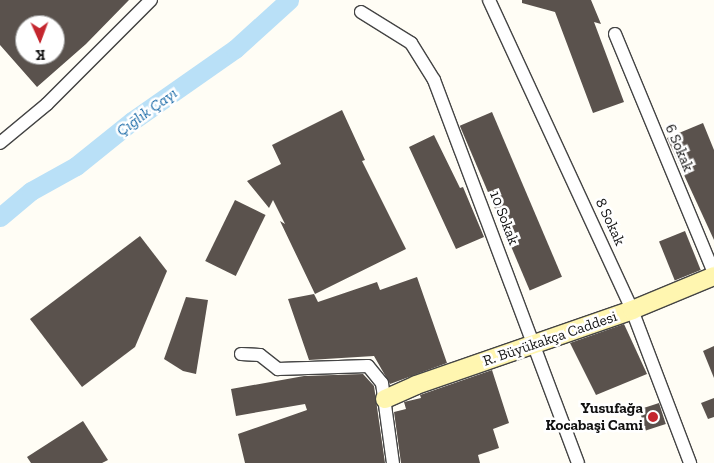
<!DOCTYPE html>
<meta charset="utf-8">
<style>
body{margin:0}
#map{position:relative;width:714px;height:463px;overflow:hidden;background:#fffdf5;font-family:"Zilla Slab",serif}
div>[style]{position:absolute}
.river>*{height:19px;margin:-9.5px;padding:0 9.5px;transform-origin:9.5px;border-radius:9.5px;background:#b9e0f7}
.building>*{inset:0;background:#5a524d;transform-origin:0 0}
.roads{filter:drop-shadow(1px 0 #444) drop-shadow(-1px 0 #444) drop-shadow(0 1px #444) drop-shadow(0 -1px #444)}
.street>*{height:12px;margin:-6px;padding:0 6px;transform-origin:6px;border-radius:6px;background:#fff}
.secondary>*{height:18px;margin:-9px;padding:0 9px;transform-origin:9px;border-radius:9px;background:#fff6b0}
.dots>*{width:14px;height:14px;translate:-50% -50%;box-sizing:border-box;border:2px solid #fff;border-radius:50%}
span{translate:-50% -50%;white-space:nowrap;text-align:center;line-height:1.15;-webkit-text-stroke:5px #fff;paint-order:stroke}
.street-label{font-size:15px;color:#111}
.poi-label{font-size:15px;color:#111;font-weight:700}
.right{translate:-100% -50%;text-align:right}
.water-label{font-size:16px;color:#1768a6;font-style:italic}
.north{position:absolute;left:15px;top:15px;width:50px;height:50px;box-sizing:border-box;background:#fff;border:1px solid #a0a0a0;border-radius:50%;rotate:178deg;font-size:14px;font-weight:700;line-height:20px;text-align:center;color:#111}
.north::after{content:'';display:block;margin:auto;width:18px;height:22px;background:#c4262e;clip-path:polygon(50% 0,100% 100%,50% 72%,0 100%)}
</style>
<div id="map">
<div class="river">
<i style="left:0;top:217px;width:40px;rotate:-40deg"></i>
<i style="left:31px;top:191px;width:51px;rotate:-29.1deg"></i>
<i style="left:76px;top:166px;width:72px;rotate:-38.8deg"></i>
<i style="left:132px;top:121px;width:126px;rotate:-35deg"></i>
<i style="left:235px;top:49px;width:73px;rotate:-42.2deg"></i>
</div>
<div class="building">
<i style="clip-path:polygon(evenodd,0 0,129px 0,86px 44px,37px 87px,0 45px,0 0,25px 25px,55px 25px,55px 55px,25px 55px,25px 25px)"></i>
<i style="clip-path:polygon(522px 0,591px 0,601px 24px,594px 22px,624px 102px,593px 113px,555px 12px,522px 3px)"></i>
<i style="clip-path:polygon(342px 110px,365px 160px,362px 161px,406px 249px,315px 294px,280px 221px,285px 224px,273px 200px,269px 208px,247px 181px,281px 164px,272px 145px)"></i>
<i style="left:492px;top:112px;width:179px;height:35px;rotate:67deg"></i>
<i style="clip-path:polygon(703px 123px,714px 150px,714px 240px,667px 138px)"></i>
<i style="clip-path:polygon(434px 135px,460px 188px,463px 187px,484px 237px,456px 249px,409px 147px)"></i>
<i style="left:235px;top:200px;width:34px;height:68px;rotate:26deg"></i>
<i style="left:685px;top:231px;width:42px;height:28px;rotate:68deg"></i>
<i style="clip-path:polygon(140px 236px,167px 271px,135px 347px,82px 387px,30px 319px)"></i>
<i style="clip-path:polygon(417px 277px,447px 363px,390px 384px,374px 356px,309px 360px,288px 299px,314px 294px,318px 302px,377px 282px,380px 290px)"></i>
<i style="clip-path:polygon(186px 297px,208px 300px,196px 374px,183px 371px,164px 359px)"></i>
<i style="clip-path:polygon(624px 324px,647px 374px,596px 395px,570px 343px)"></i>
<i style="clip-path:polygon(714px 346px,714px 378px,703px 351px)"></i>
<i style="clip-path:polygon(492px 370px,509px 423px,493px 429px,499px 448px,478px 455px,480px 463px,401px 463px,394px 412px,406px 409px,404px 402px,421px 398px,420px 395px)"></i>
<i style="clip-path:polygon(363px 374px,374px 386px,385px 463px,245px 463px,238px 434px,307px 410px,305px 404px,236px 416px,231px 389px,304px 376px)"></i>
<i style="clip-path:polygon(714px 398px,714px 417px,708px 419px,701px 403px)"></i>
<i style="left:659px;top:403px;width:22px;height:21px;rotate:72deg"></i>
<i style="clip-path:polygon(83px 421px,108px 460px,102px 463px,31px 463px,27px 457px)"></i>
</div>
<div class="roads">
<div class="street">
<i style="left:489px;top:0;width:341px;rotate:65.2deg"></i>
<i style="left:632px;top:310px;width:164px;rotate:69.2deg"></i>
<i style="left:361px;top:12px;width:59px;rotate:31.8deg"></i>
<i style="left:411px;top:43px;width:44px;rotate:58.1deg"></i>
<i style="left:434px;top:80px;width:409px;rotate:69.4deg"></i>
<i style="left:615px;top:34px;width:259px;rotate:67.5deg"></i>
<i style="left:0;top:143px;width:61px;rotate:-39.7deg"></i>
<i style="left:47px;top:104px;width:147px;rotate:-45deg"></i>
<i style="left:241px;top:354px;width:19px;rotate:3deg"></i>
<i style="left:260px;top:355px;width:23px;rotate:38deg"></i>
<i style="left:278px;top:369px;width:90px;rotate:-1.9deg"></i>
<i style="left:368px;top:366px;width:22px;rotate:51deg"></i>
<i style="left:382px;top:383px;width:81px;rotate:82.2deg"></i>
</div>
<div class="secondary">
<i style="left:385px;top:399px;width:34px;rotate:-24deg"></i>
<i style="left:416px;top:385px;width:229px;rotate:-19.1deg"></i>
<i style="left:632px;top:310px;width:89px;rotate:-22.5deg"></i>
</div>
</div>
<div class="dots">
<i style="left:653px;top:417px;background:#c4262e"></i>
</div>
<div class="street-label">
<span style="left:679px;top:148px;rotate:67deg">6 Sokak</span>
<span style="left:504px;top:218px;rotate:69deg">10 Sokak</span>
<span style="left:610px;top:222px;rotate:65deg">8 Sokak</span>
<span style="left:550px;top:339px;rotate:-19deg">R. Büyükakça Caddesi</span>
</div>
<div class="poi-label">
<span class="right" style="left:643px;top:417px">Yusufağa<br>Kocabaşi Cami</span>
</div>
<div class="water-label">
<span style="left:147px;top:112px;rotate:-36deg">Çığlık Çayı</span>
</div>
<div class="north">K</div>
</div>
